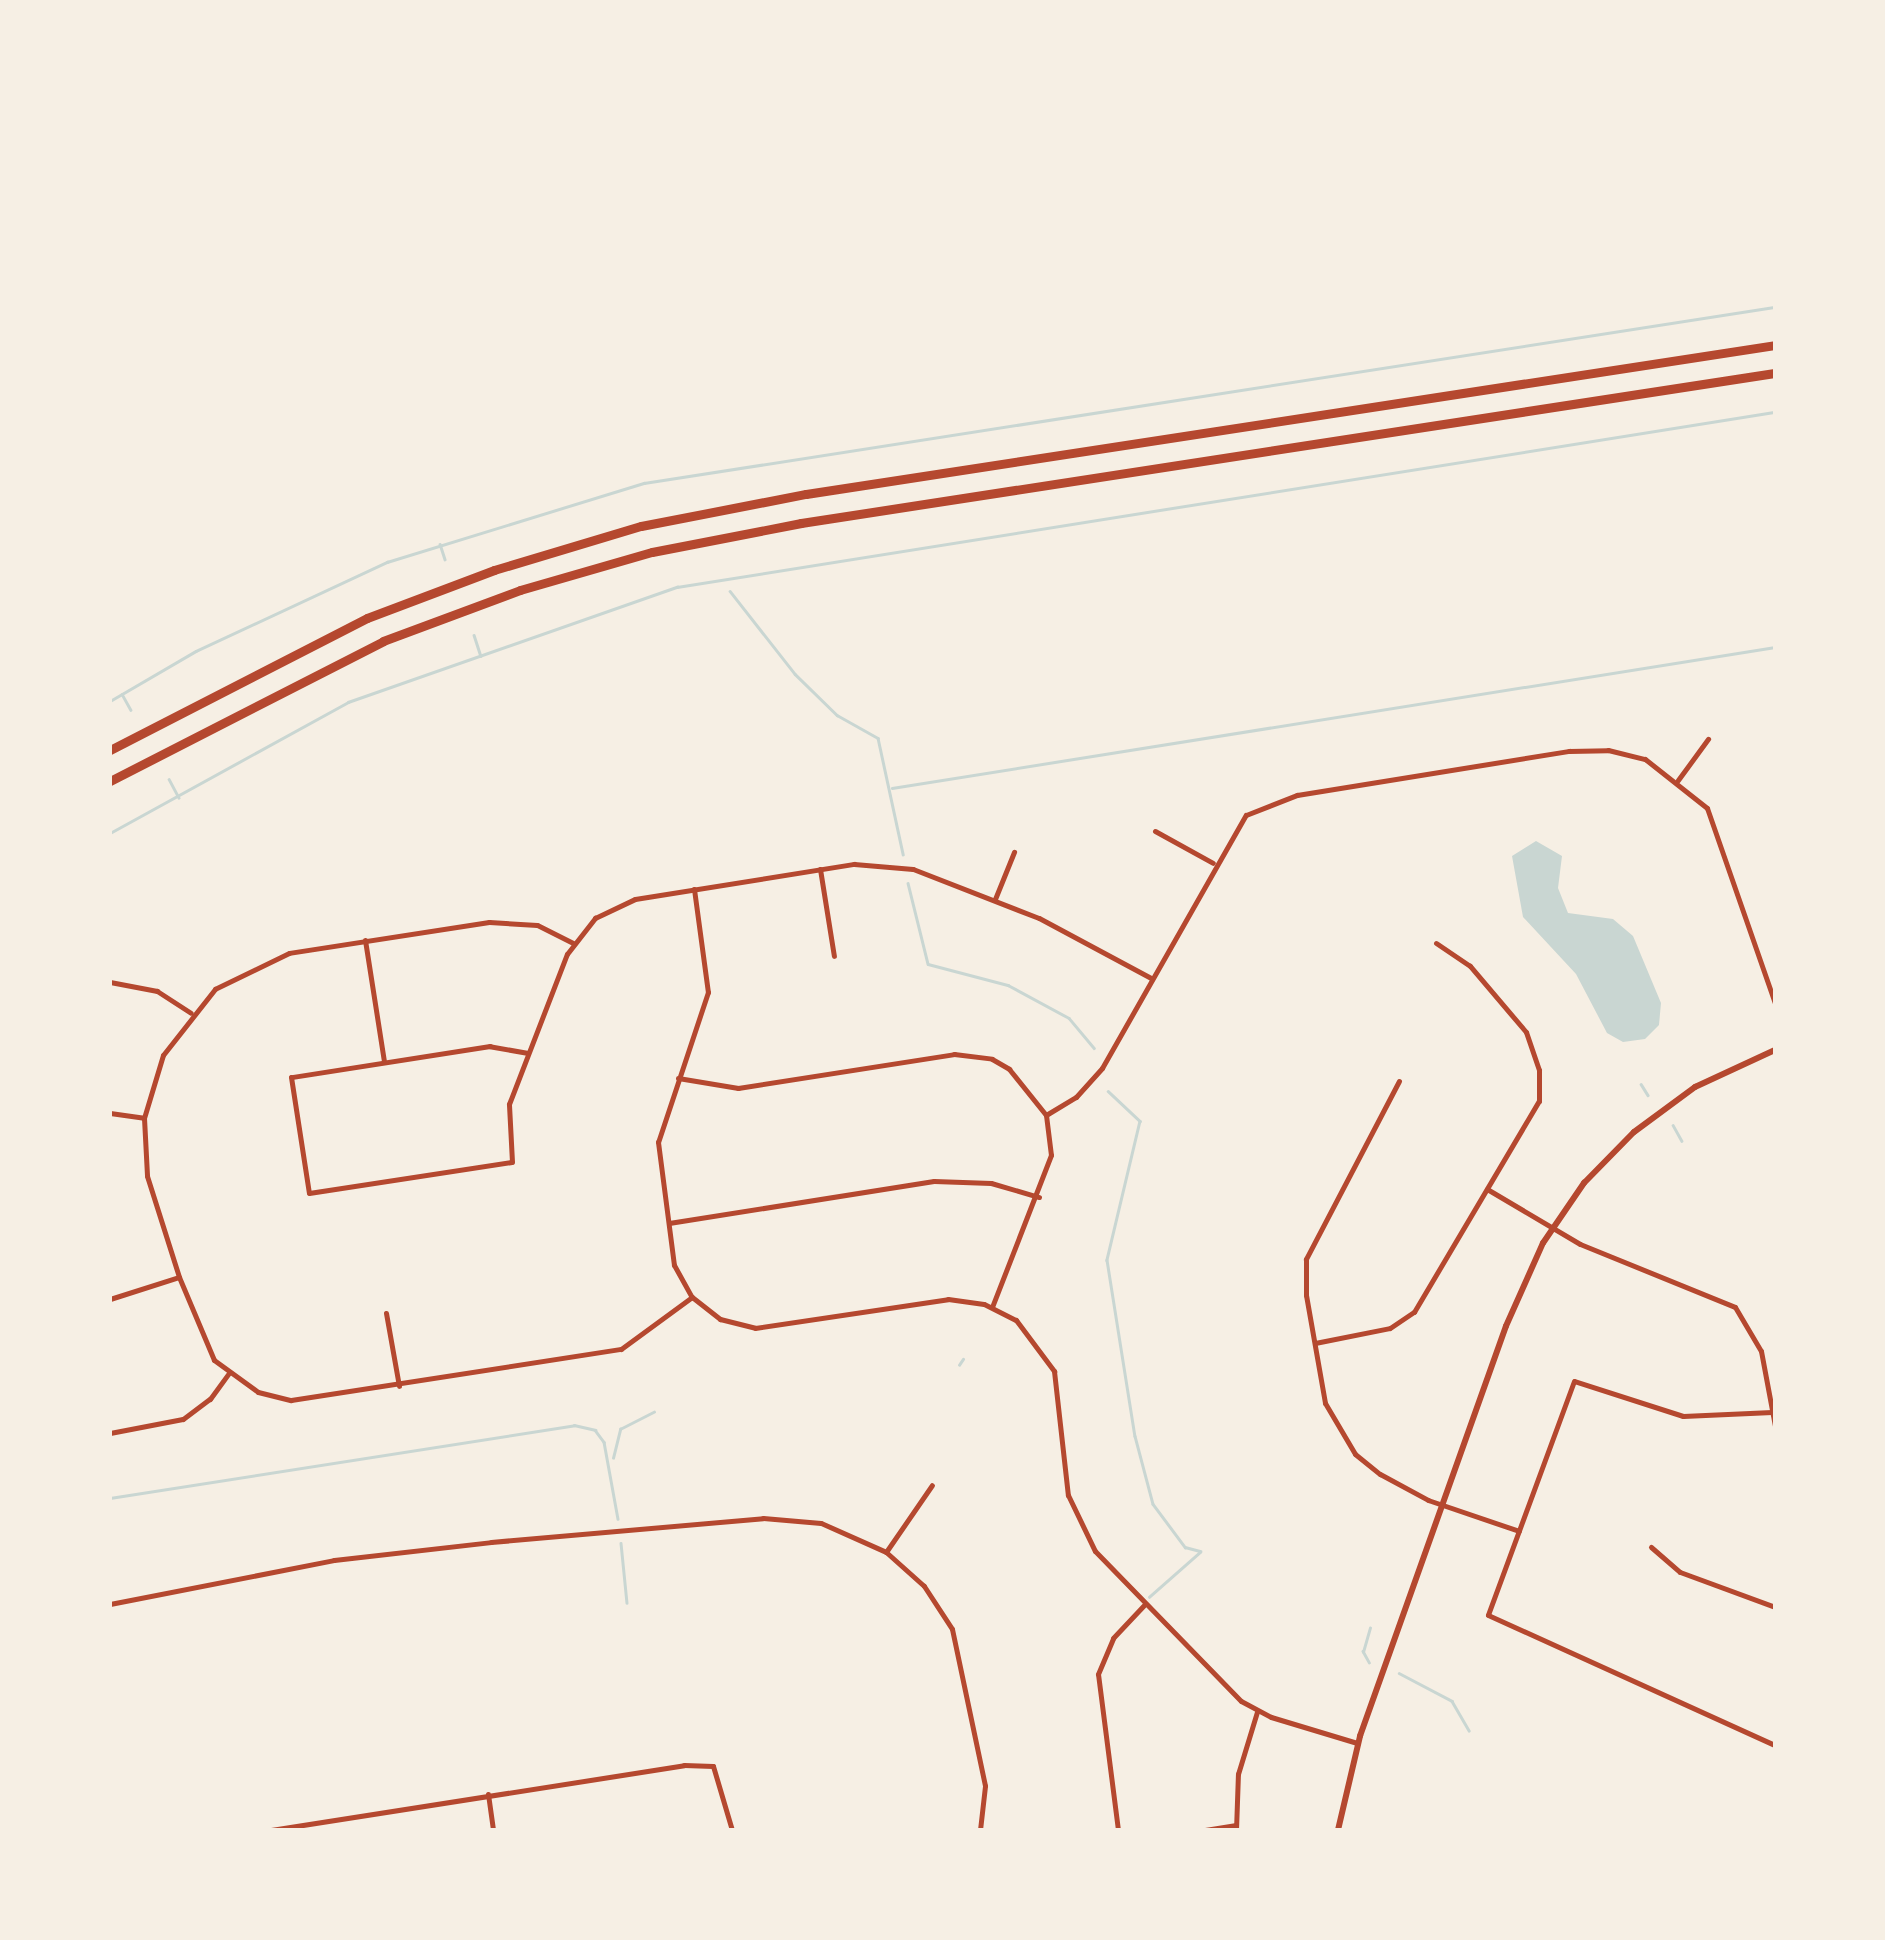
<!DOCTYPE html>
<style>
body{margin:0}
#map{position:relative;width:1885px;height:1940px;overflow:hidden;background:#f6efe4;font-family:Roboto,sans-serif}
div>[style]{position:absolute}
.water>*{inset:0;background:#c9d6d2}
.stream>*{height:2.5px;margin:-1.25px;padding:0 1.25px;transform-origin:1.25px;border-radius:1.25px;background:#c9d6d2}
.minor>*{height:5px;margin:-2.5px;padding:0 2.5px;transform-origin:2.5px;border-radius:2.5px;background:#b5482f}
.tertiary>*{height:6px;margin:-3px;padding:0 3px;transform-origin:3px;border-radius:3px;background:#b5482f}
.motorway>*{height:9px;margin:-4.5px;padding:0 4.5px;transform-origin:4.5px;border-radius:4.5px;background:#b5482f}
span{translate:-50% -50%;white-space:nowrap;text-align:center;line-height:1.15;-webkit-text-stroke:8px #f6efe4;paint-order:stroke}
.frame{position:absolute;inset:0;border:112px solid #f6efe4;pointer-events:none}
</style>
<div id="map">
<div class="water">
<i style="clip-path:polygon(1536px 841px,1562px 856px,1558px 888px,1568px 913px,1613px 919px,1633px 936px,1661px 1003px,1659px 1025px,1645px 1039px,1623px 1042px,1607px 1033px,1576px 974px,1523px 917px,1512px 856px)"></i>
</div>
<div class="stream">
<i style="left:440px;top:544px;width:16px;rotate:72deg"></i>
<i style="left:730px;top:591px;width:105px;rotate:51.9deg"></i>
<i style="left:795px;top:674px;width:59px;rotate:44.3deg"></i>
<i style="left:837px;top:715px;width:47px;rotate:29.3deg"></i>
<i style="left:878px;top:738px;width:119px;rotate:77.8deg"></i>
<i style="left:474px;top:635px;width:22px;rotate:72deg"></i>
<i style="left:122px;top:694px;width:18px;rotate:61deg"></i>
<i style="left:110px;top:701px;width:99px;rotate:-30.2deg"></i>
<i style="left:196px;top:651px;width:211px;rotate:-25deg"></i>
<i style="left:387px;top:562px;width:269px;rotate:-17.1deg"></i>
<i style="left:644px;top:483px;width:1145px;rotate:-8.85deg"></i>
<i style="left:169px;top:779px;width:21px;rotate:62deg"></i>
<i style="left:892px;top:788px;width:894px;rotate:-9.07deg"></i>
<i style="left:110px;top:833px;width:272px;rotate:-28.8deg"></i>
<i style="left:348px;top:702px;width:349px;rotate:-19.3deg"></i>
<i style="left:677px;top:587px;width:1112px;rotate:-9.06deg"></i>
<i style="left:908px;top:883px;width:83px;rotate:76.1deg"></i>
<i style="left:928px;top:964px;width:83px;rotate:14.7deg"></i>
<i style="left:1008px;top:985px;width:69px;rotate:28.4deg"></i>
<i style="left:1069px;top:1018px;width:39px;rotate:50deg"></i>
<i style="left:1641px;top:1084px;width:13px;rotate:58deg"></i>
<i style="left:1108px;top:1091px;width:44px;rotate:43.2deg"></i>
<i style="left:1140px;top:1121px;width:143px;rotate:103.4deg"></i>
<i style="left:1107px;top:1260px;width:178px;rotate:81deg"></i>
<i style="left:1135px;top:1436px;width:70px;rotate:75.2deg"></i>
<i style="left:1153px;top:1504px;width:54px;rotate:53.3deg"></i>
<i style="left:1185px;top:1547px;width:16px;rotate:15deg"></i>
<i style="left:1673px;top:1125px;width:18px;rotate:61deg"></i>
<i style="left:959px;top:1365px;width:7px;rotate:-56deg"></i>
<i style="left:613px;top:1458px;width:30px;rotate:-76deg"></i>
<i style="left:620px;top:1429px;width:38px;rotate:-27deg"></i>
<i style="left:110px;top:1498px;width:470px;rotate:-8.9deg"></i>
<i style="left:574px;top:1425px;width:22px;rotate:13deg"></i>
<i style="left:595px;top:1430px;width:15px;rotate:53deg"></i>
<i style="left:604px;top:1442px;width:78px;rotate:79.7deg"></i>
<i style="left:621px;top:1543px;width:60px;rotate:84.3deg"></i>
<i style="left:1149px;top:1597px;width:68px;rotate:-41.4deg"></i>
<i style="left:1369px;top:1663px;width:13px;rotate:-119deg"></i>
<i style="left:1363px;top:1652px;width:25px;rotate:-74deg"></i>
<i style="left:1399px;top:1673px;width:60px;rotate:27.8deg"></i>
<i style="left:1452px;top:1701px;width:34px;rotate:60deg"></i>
</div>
<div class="minor">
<i style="left:1678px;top:780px;width:51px;rotate:-53.8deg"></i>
<i style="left:1155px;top:831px;width:66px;rotate:28.9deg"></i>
<i style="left:820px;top:869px;width:88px;rotate:80.9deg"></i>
<i style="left:694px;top:889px;width:104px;rotate:82.3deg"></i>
<i style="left:708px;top:992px;width:158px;rotate:108.4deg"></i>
<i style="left:658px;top:1142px;width:124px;rotate:82.6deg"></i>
<i style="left:674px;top:1265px;width:37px;rotate:61deg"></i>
<i style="left:692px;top:1297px;width:36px;rotate:38deg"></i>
<i style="left:720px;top:1319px;width:36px;rotate:14deg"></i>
<i style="left:755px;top:1328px;width:195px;rotate:-8.5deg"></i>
<i style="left:948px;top:1299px;width:36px;rotate:8deg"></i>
<i style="left:984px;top:1304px;width:36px;rotate:27deg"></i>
<i style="left:1016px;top:1320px;width:64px;rotate:53.3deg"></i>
<i style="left:1054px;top:1371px;width:125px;rotate:83.6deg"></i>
<i style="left:1068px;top:1495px;width:62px;rotate:64.3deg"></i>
<i style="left:1095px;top:1551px;width:209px;rotate:45.8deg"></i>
<i style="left:1241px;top:1701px;width:34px;rotate:28deg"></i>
<i style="left:1271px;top:1717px;width:90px;rotate:16.8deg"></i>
<i style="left:995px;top:899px;width:51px;rotate:-68deg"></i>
<i style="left:365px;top:940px;width:122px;rotate:81.1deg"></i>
<i style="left:573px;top:943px;width:40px;rotate:-153.4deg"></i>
<i style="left:537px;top:925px;width:48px;rotate:-176.4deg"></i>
<i style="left:489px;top:922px;width:202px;rotate:171.2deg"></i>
<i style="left:289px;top:953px;width:82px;rotate:154.1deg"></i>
<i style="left:215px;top:989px;width:84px;rotate:128.2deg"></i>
<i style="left:163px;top:1055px;width:66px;rotate:106.8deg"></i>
<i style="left:144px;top:1118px;width:58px;rotate:87deg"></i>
<i style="left:147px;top:1176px;width:106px;rotate:72.4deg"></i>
<i style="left:179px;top:1277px;width:90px;rotate:67.1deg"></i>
<i style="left:214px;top:1360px;width:54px;rotate:36deg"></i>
<i style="left:258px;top:1392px;width:34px;rotate:14deg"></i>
<i style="left:291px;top:1400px;width:334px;rotate:-8.8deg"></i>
<i style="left:621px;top:1349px;width:88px;rotate:-36.2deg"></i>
<i style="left:110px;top:982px;width:48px;rotate:10.8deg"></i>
<i style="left:157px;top:991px;width:40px;rotate:32.9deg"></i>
<i style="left:528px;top:1053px;width:39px;rotate:-170deg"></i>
<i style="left:490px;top:1046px;width:201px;rotate:171.1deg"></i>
<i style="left:291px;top:1077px;width:117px;rotate:81.2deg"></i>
<i style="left:309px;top:1193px;width:205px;rotate:-8.7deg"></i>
<i style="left:512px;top:1162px;width:58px;rotate:-93deg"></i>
<i style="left:509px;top:1104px;width:161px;rotate:-68.9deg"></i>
<i style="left:567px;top:954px;width:46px;rotate:-52.1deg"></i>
<i style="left:595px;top:918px;width:44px;rotate:-25.4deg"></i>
<i style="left:635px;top:899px;width:222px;rotate:-9.1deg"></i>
<i style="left:854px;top:864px;width:59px;rotate:4.8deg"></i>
<i style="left:913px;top:869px;width:135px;rotate:21.3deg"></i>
<i style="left:1039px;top:918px;width:127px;rotate:28.2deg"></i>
<i style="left:678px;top:1078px;width:61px;rotate:9.5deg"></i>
<i style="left:738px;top:1088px;width:219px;rotate:-8.9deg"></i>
<i style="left:954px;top:1054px;width:38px;rotate:7deg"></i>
<i style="left:992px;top:1059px;width:20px;rotate:30deg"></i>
<i style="left:1009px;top:1069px;width:59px;rotate:51.2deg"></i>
<i style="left:1046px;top:1115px;width:40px;rotate:82.9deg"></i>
<i style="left:1051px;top:1155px;width:163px;rotate:111.2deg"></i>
<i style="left:1399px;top:1081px;width:201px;rotate:117.6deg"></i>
<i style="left:1306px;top:1259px;width:36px;rotate:90deg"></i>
<i style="left:1306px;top:1295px;width:110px;rotate:80deg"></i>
<i style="left:1325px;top:1403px;width:59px;rotate:59.5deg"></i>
<i style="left:1355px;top:1454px;width:32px;rotate:39deg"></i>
<i style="left:1380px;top:1474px;width:55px;rotate:28.4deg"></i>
<i style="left:1428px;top:1500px;width:96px;rotate:18.8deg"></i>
<i style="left:110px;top:1113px;width:34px;rotate:8deg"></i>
<i style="left:1046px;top:1115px;width:35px;rotate:-31deg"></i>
<i style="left:1076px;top:1097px;width:39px;rotate:-48deg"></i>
<i style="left:1102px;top:1068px;width:291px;rotate:-60.4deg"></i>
<i style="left:1246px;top:815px;width:55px;rotate:-21.4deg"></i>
<i style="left:1297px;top:795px;width:276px;rotate:-9.2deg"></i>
<i style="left:1569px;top:751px;width:39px;rotate:-1deg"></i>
<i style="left:1608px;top:750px;width:38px;rotate:14deg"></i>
<i style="left:1645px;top:759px;width:79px;rotate:38.3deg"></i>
<i style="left:1707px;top:808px;width:207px;rotate:70.8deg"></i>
<i style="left:1487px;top:1189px;width:108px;rotate:30.6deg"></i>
<i style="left:1580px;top:1244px;width:167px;rotate:22.1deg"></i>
<i style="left:1735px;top:1307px;width:51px;rotate:59.4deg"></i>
<i style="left:1761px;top:1351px;width:76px;rotate:79.4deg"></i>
<i style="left:669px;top:1223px;width:268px;rotate:-9deg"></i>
<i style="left:934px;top:1181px;width:57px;rotate:2deg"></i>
<i style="left:991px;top:1183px;width:50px;rotate:16.3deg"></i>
<i style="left:110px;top:1299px;width:72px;rotate:-17.7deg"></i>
<i style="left:386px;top:1313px;width:74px;rotate:79.9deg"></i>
<i style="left:1315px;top:1343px;width:76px;rotate:-11.3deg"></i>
<i style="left:1390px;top:1328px;width:29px;rotate:-34deg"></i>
<i style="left:1414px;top:1312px;width:245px;rotate:-59.4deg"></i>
<i style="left:1539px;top:1101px;width:31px;rotate:-90deg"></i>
<i style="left:1539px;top:1070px;width:40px;rotate:-108.9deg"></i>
<i style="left:1526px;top:1032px;width:87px;rotate:-130.3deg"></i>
<i style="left:1470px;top:966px;width:41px;rotate:-145.9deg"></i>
<i style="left:1772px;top:1412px;width:89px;rotate:177.4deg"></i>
<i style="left:1683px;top:1416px;width:114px;rotate:-162.2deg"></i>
<i style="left:1574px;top:1381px;width:249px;rotate:110.2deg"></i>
<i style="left:1488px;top:1615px;width:315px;rotate:24.4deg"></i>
<i style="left:110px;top:1433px;width:74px;rotate:-10.9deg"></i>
<i style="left:183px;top:1419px;width:34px;rotate:-37deg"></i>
<i style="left:210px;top:1399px;width:32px;rotate:-54deg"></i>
<i style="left:1651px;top:1547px;width:38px;rotate:41deg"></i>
<i style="left:1680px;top:1572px;width:101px;rotate:20.2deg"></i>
<i style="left:886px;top:1552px;width:81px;rotate:-55.5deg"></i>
<i style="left:110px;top:1604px;width:228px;rotate:-11.1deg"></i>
<i style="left:334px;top:1560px;width:158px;rotate:-6.5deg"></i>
<i style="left:491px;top:1542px;width:273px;rotate:-5deg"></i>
<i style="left:763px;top:1518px;width:58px;rotate:4.9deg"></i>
<i style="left:821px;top:1523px;width:71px;rotate:24deg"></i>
<i style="left:886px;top:1552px;width:51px;rotate:41.8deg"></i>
<i style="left:924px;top:1586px;width:51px;rotate:56.9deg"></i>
<i style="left:952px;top:1629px;width:160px;rotate:78.1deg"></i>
<i style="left:985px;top:1786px;width:44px;rotate:96.5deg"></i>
<i style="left:488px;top:1794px;width:36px;rotate:82deg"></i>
<i style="left:271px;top:1830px;width:418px;rotate:-8.9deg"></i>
<i style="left:684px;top:1765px;width:29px;rotate:2deg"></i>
<i style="left:713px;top:1766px;width:67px;rotate:73.5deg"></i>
<i style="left:1118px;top:1830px;width:157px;rotate:-97.3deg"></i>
<i style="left:1098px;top:1674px;width:39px;rotate:-67deg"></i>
<i style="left:1113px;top:1638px;width:47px;rotate:-46.7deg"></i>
<i style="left:1205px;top:1830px;width:30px;rotate:-9deg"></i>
<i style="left:1236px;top:1830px;width:56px;rotate:-88deg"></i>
<i style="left:1238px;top:1774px;width:65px;rotate:-73deg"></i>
</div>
<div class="tertiary">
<i style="left:1338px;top:1830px;width:97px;rotate:-76.8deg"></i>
<i style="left:1360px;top:1736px;width:435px;rotate:-70.4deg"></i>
<i style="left:1506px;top:1326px;width:91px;rotate:-66deg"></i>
<i style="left:1543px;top:1243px;width:73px;rotate:-55.7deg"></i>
<i style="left:1584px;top:1183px;width:71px;rotate:-45.6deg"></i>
<i style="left:1634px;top:1132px;width:76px;rotate:-36.4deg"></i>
<i style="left:1695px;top:1087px;width:88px;rotate:-24.8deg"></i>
</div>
<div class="motorway">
<i style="left:110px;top:750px;width:289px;rotate:-27.2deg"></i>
<i style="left:367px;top:618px;width:136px;rotate:-20.7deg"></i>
<i style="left:494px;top:570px;width:153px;rotate:-16.7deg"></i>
<i style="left:641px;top:526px;width:168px;rotate:-11deg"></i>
<i style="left:806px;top:494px;width:980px;rotate:-8.74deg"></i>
<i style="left:110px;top:781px;width:307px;rotate:-27.1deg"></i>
<i style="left:383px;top:641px;width:146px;rotate:-20.4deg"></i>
<i style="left:520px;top:590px;width:137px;rotate:-16.1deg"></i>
<i style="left:652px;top:552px;width:152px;rotate:-11deg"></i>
<i style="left:801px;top:523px;width:985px;rotate:-8.76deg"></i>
</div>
<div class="frame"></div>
</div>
